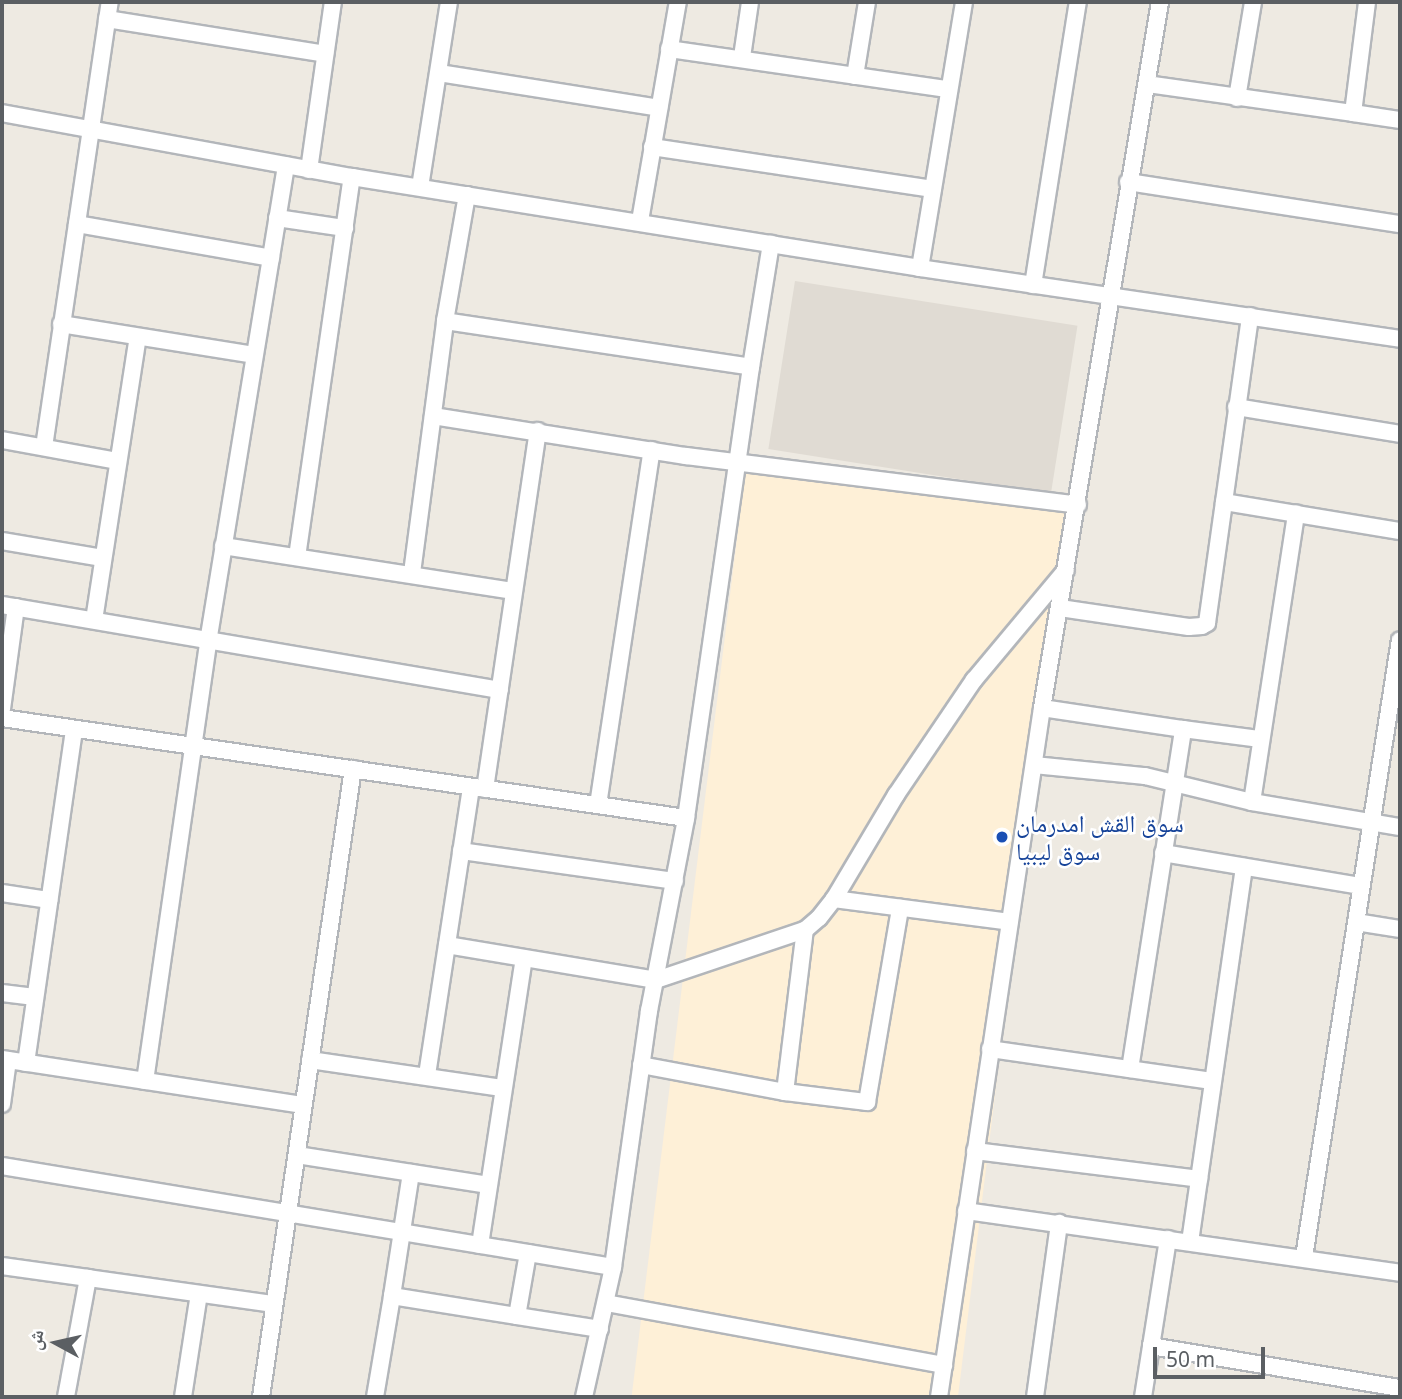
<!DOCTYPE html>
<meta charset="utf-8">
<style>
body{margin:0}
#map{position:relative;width:1402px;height:1399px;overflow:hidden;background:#eeeae2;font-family:"Noto Sans","Noto Naskh Arabic",sans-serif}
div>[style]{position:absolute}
.commercial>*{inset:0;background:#fef0d7;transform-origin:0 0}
.education>*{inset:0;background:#e0dbd3;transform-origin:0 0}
.roads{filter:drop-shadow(2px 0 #b3b6ba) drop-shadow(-2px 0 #b3b6ba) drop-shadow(0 2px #b3b6ba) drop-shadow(0 -2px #b3b6ba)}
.street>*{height:16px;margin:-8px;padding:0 8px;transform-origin:8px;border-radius:8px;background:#fff}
.dots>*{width:19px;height:19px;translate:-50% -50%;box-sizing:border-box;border:4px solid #fff;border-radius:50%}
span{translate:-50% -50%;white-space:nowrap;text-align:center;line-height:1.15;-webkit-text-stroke:5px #fff;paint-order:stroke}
.transit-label{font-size:24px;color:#164399}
.left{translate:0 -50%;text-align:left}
.frame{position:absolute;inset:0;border:4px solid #5b5f63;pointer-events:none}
.north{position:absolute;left:21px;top:1308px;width:70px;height:70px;-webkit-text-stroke:5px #fff;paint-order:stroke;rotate:278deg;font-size:19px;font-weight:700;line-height:28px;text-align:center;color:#5b5f63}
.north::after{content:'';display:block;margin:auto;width:24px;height:32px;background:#5b5f63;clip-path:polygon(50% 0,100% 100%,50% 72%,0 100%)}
.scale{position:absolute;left:1153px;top:1347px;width:112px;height:32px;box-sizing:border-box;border:4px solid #5b5f63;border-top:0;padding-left:9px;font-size:21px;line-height:24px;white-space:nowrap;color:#5b5f63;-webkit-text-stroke:5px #fff;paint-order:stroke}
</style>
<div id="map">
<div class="commercial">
<i style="left:745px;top:473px;width:324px;height:935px;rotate:7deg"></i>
</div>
<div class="education">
<i style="left:795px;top:281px;width:286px;height:170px;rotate:9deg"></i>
</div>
<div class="roads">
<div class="street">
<i style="left:107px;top:19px;width:221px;rotate:9.1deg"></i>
<i style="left:669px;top:49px;width:282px;rotate:8.2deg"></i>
<i style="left:742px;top:57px;width:56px;rotate:-81.7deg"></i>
<i style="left:439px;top:73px;width:223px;rotate:9deg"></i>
<i style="left:855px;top:76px;width:75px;rotate:-80.8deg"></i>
<i style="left:1147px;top:84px;width:208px;rotate:8deg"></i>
<i style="left:1353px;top:113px;width:112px;rotate:-82.8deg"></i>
<i style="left:1237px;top:98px;width:97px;rotate:-80.5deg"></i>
<i style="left:2px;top:113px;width:356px;rotate:10.4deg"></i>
<i style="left:352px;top:177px;width:575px;rotate:9.1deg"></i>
<i style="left:920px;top:268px;width:485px;rotate:8.4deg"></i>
<i style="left:1353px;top:113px;width:48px;rotate:8.5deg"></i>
<i style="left:652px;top:147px;width:284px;rotate:8.5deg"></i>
<i style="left:309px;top:170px;width:170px;rotate:-81.9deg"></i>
<i style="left:1128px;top:182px;width:275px;rotate:8.8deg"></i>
<i style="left:420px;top:187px;width:187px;rotate:-81.1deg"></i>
<i style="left:277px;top:218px;width:69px;rotate:8.4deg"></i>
<i style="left:640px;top:221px;width:222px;rotate:-80.2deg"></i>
<i style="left:77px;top:224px;width:197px;rotate:9.9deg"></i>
<i style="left:920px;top:268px;width:270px;rotate:-80.6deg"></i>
<i style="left:1033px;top:285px;width:287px;rotate:-81deg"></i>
<i style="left:445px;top:321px;width:309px;rotate:8.5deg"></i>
<i style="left:61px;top:324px;width:195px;rotate:9.1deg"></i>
<i style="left:1236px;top:407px;width:166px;rotate:9.3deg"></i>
<i style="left:433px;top:416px;width:256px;rotate:9deg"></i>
<i style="left:686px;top:456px;width:395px;rotate:7.1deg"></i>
<i style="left:2px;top:440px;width:118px;rotate:10.3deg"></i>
<i style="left:44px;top:447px;width:450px;rotate:-81.6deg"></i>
<i style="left:1224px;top:502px;width:178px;rotate:9.4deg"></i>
<i style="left:2px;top:541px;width:102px;rotate:9.6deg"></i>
<i style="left:223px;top:546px;width:293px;rotate:8.8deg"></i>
<i style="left:297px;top:557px;width:384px;rotate:-81.8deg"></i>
<i style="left:412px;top:573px;width:254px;rotate:-82.5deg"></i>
<i style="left:445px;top:321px;width:128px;rotate:-80.1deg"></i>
<i style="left:2px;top:605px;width:505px;rotate:9.69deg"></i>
<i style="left:1060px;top:608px;width:130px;rotate:8.4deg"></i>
<i style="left:1189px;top:627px;width:13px;rotate:-4deg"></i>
<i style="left:1202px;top:626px;width:6px;rotate:-31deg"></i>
<i style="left:1207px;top:623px;width:310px;rotate:-82deg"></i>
<i style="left:94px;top:620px;width:286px;rotate:-81.2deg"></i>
<i style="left:1042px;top:708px;width:143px;rotate:8.5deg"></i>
<i style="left:2px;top:709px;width:103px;rotate:-82.2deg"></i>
<i style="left:2px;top:718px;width:691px;rotate:8.32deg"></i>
<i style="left:1034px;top:765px;width:112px;rotate:5.7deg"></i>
<i style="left:1145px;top:776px;width:110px;rotate:13.7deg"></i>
<i style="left:1252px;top:802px;width:150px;rotate:9.6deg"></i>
<i style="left:485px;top:789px;width:362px;rotate:-81.6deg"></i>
<i style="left:1252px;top:802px;width:292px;rotate:-81.3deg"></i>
<i style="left:598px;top:805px;width:359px;rotate:-81.4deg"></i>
<i style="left:461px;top:851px;width:216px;rotate:8deg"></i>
<i style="left:1163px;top:853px;width:201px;rotate:9.5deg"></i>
<i style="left:2px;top:893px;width:48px;rotate:8.5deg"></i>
<i style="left:834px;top:899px;width:177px;rotate:7.4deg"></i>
<i style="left:1356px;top:922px;width:45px;rotate:9deg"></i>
<i style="left:447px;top:945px;width:212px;rotate:9.5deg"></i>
<i style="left:656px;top:980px;width:157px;rotate:-18.6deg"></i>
<i style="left:805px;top:930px;width:18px;rotate:-41deg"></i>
<i style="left:819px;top:918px;width:24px;rotate:-52deg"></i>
<i style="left:834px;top:899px;width:121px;rotate:-59.2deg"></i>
<i style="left:896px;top:795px;width:139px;rotate:-55.9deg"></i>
<i style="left:974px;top:680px;width:143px;rotate:-50.1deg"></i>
<i style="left:2px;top:993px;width:33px;rotate:7deg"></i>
<i style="left:990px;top:1049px;width:225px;rotate:8.2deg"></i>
<i style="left:2px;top:1059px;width:305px;rotate:8.7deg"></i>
<i style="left:310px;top:1060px;width:194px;rotate:8.3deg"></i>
<i style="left:26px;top:1063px;width:337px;rotate:-81.8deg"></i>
<i style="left:641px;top:1065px;width:147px;rotate:10.6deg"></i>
<i style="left:785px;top:1092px;width:83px;rotate:7deg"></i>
<i style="left:867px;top:1102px;width:197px;rotate:-80.3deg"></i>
<i style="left:1130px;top:1069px;width:344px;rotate:-81.1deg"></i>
<i style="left:1183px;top:729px;width:78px;rotate:7.4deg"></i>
<i style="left:427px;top:1075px;width:291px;rotate:-81.3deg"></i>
<i style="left:145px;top:1081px;width:443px;rotate:-81.8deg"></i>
<i style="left:208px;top:642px;width:483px;rotate:-80.7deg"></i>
<i style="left:785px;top:1092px;width:163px;rotate:-83deg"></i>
<i style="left:2px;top:1104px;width:44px;rotate:-82.2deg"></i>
<i style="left:975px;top:1151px;width:226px;rotate:7.1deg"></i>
<i style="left:297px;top:1155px;width:194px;rotate:8.9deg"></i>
<i style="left:2px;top:1166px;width:619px;rotate:9.39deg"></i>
<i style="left:411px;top:1173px;width:124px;rotate:98.8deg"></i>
<i style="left:392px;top:1296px;width:127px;rotate:9.1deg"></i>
<i style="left:517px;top:1316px;width:64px;rotate:-80.1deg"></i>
<i style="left:966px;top:1211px;width:438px;rotate:8.1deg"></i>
<i style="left:1190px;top:1242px;width:379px;rotate:-81.8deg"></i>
<i style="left:480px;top:1245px;width:290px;rotate:-81.3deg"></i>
<i style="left:1304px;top:1257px;width:624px;rotate:-81.16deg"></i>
<i style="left:2px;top:1266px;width:87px;rotate:7.9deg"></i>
<i style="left:88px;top:1278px;width:121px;rotate:100.5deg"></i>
<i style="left:88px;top:1278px;width:187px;rotate:8deg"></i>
<i style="left:606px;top:1303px;width:344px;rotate:10.4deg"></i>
<i style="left:517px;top:1316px;width:84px;rotate:8.9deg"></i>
<i style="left:1151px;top:1346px;width:253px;rotate:9.6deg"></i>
<i style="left:183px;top:1397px;width:104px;rotate:-81.2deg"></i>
<i style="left:261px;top:1397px;width:635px;rotate:-81.67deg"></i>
<i style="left:375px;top:1397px;width:102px;rotate:-80.4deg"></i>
<i style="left:584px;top:1397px;width:133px;rotate:-77.4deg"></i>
<i style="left:613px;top:1267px;width:259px;rotate:-82deg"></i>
<i style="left:649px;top:1011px;width:197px;rotate:-79.1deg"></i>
<i style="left:686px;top:818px;width:456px;rotate:-81.8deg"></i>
<i style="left:751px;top:367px;width:125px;rotate:-80.8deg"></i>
<i style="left:939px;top:1397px;width:697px;rotate:-81.5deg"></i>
<i style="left:1042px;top:708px;width:716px;rotate:-80.51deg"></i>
<i style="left:1035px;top:1397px;width:176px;rotate:-82.1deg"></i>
<i style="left:1143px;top:1397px;width:160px;rotate:-81deg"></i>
</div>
</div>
<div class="dots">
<i style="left:1002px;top:837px;background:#1a4fb4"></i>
</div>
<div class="transit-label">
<span class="left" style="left:1016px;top:837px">سوق القش امدرمان<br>سوق ليبيا</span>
</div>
<div class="frame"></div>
<div class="north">ش</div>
<div class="scale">50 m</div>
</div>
